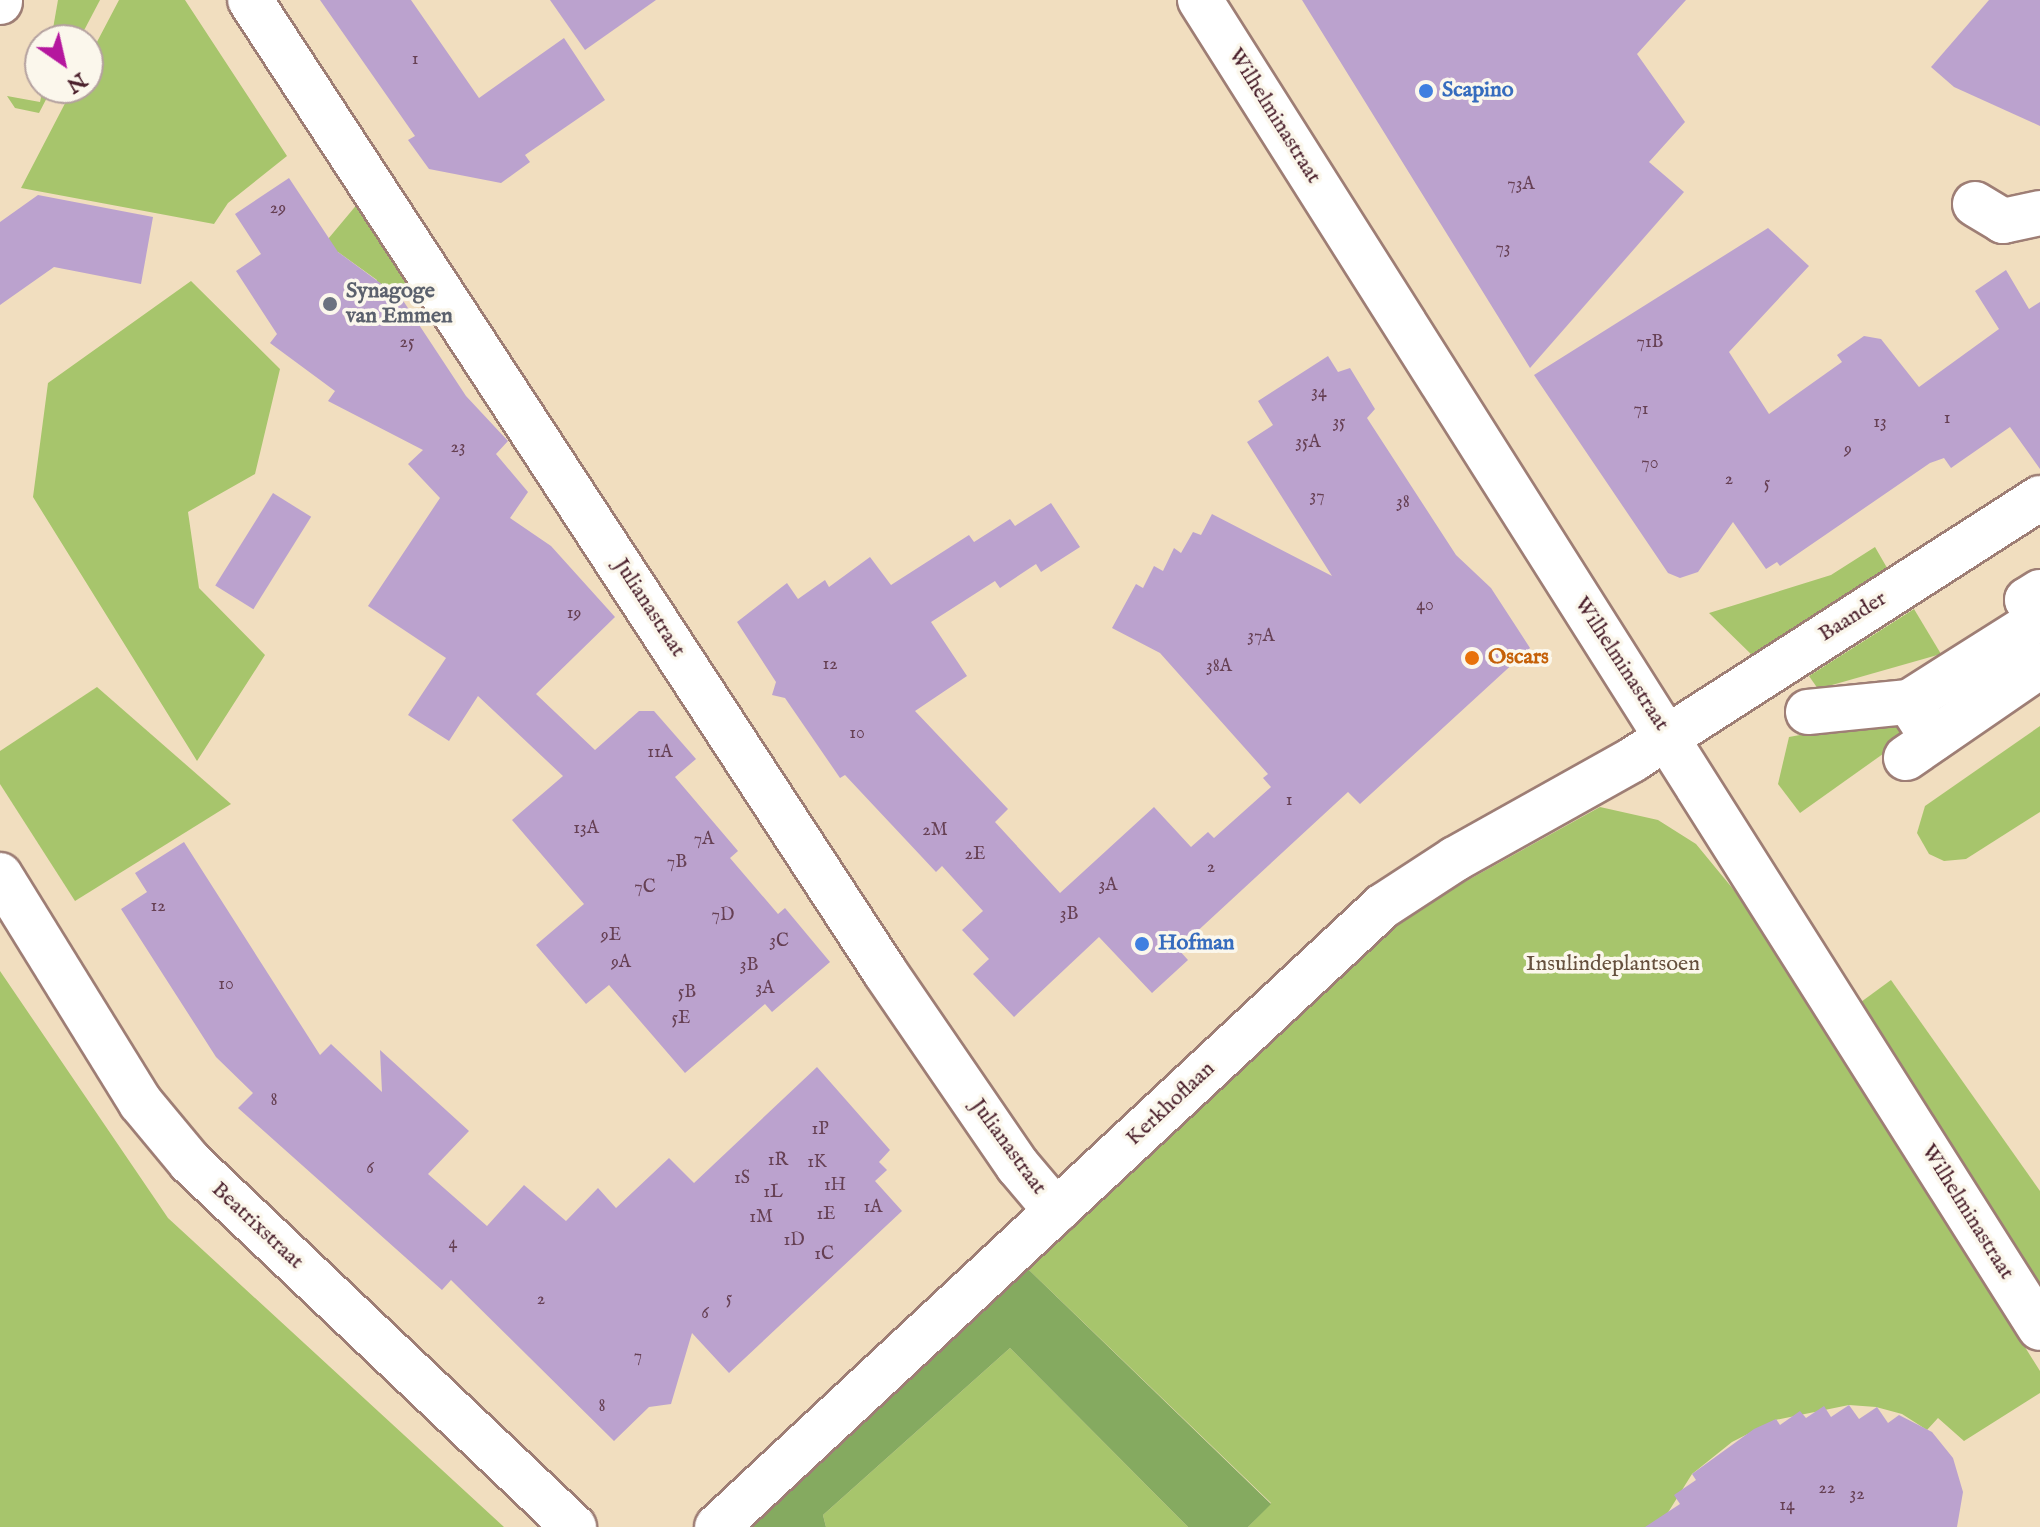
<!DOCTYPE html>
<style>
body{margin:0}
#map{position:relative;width:2040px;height:1527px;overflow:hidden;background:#f1debf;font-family:"IM FELL English",serif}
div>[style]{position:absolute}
.green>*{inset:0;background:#a7c56c}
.forest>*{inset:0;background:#85aa60}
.building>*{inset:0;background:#bba2ce;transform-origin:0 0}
.roads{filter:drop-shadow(2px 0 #9e7e75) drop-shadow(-2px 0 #9e7e75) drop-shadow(0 2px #9e7e75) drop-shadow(0 -2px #9e7e75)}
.minor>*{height:44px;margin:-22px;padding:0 22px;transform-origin:22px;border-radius:22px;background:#fff}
.dots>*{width:22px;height:22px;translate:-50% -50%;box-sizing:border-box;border:4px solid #fbf7ec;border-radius:50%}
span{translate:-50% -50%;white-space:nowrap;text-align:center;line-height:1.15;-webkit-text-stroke:7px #fbf7ec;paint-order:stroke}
.number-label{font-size:18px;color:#664054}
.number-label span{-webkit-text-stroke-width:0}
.shop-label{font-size:22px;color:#366cbe;font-weight:700}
.left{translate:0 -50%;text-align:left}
.street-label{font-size:22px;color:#4a1f2b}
.worship-label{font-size:22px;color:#5b616d;font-weight:700}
.food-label{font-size:22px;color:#c56008;font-weight:700}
.park-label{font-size:22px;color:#66513e}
.north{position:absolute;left:24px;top:24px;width:80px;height:80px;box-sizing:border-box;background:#fbf7ec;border:2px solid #b4a19f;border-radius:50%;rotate:146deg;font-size:22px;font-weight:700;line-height:32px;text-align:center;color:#4a1f2b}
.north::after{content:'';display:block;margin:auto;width:28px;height:36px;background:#b5179e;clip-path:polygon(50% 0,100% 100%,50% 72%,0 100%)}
</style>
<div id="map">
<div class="green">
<i style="clip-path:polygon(58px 0,100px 0,79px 40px,51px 40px)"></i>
<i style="clip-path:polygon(119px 0,185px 0,287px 156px,228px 203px,214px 224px,21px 188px,73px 88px,88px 88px,88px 59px)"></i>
<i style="clip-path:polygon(43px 88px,52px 88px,39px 113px,15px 108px,7px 96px,40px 102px)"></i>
<i style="clip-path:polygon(359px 202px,415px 285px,371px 313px,377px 280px,338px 252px,318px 251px)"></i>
<i style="clip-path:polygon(191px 281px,280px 369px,255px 474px,188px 512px,199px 588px,265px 655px,197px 761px,33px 497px,48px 383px)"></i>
<i style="clip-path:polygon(1875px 547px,1890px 573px,1756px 659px,1709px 613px,1831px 575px)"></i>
<i style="clip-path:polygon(1914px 609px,1941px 654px,1818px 689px,1809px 676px)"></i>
<i style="clip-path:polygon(97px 687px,231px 804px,75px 901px,0 784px,0 751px)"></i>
<i style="clip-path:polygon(1899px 717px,1911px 734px,1800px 813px,1778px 784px,1789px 737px)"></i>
<i style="clip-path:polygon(2040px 726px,2040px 812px,1966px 859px,1944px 861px,1929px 854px,1917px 833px,1925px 806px)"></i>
<i style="clip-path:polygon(1600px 807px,1658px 820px,1696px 844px,1752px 912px,2040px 1371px,2040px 1393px,1964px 1441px,1938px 1418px,1927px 1430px,1902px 1414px,1876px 1407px,1849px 1405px,1775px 1420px,1732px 1442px,1692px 1474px,1659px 1527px,1248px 1527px,1271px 1503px,1028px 1269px,1412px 911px)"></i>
<i style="clip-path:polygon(0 971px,168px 1218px,504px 1527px,0 1527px)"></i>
<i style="clip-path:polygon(1891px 980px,2040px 1191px,2040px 1285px,1861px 1002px)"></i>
<i style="clip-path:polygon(1010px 1348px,1188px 1527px,826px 1527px,823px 1515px)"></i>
</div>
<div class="forest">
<i style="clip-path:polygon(1028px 1269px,1271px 1504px,1248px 1527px,1188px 1527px,1010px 1348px,823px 1515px,826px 1527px,751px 1527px)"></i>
</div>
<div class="building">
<i style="clip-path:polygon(320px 0,411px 0,479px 98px,564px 38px,605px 100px,525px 155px,530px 162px,501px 183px,429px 169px,408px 140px,415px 136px)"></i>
<i style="clip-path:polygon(550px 0,656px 0,585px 50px)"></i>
<i style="clip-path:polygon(1302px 0,1686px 0,1637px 54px,1685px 122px,1649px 162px,1684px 192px,1530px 368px)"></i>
<i style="clip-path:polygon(1989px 0,2040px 0,2040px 126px,1954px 87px,1931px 67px)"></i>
<i style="clip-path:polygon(289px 178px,338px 252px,402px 299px,466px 396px,508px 441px,496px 454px,528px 492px,510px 518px,551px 546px,615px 617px,536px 694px,595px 750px,639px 711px,654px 711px,696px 759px,675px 777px,738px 851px,730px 858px,778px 914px,785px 908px,830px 962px,772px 1012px,765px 1004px,685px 1073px,609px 985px,586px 1004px,536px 945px,584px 904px,512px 820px,563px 776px,478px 696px,449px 741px,408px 715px,446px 658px,368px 606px,440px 498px,408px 464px,423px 450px,328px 401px,335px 391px,270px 343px,277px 334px,236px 271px,261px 254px,235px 214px)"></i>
<i style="clip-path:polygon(38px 195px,153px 217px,141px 284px,54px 267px,0 305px,0 222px)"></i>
<i style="clip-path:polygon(1768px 228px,1809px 266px,1729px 352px,1769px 414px,1842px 362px,1837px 355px,1864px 336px,1881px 339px,1919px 387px,1999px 329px,1975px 291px,2006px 270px,2029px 309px,2040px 302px,2040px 469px,2010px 427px,1951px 468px,1944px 458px,1930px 463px,1780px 566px,1777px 562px,1766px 569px,1733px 522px,1698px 572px,1680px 578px,1668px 573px,1534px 375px)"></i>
<i style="clip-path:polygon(1328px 356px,1338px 372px,1350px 368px,1375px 409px,1367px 418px,1456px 555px,1491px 588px,1530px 648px,1360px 804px,1348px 792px,1178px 949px,1188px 960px,1152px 993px,1099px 937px,1014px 1017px,973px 974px,989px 959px,962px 930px,983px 911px,942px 866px,936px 872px,845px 775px,840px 778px,785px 698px,772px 695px,776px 682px,737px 622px,787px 583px,798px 599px,825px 580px,829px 587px,870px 557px,891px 585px,969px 535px,974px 542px,1010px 519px,1015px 526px,1051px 503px,1080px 547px,1041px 572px,1036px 564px,1000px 588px,995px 581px,931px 622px,967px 676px,915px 711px,1008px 809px,995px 822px,1060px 893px,1154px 807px,1191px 847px,1208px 832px,1214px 838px,1271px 787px,1263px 778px,1268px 774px,1160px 653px,1112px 628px,1136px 584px,1143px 588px,1154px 566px,1163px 571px,1174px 548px,1181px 553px,1193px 532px,1201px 535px,1212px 514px,1332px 576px,1247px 442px,1273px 425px,1258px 401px)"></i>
<i style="left:273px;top:493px;width:45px;height:109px;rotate:32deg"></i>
<i style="clip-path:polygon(184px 842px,320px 1055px,331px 1044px,382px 1092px,380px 1050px,469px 1131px,428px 1174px,487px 1226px,524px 1185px,566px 1221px,598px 1188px,616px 1208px,669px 1158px,694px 1183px,817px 1067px,890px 1150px,879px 1162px,887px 1170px,875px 1181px,902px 1211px,729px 1373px,692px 1333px,671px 1404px,649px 1407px,614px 1441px,451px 1280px,442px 1290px,238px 1108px,253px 1093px,216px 1057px,121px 909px,147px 892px,135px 873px)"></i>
<i style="clip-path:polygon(1849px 1405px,1859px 1419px,1877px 1407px,1888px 1423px,1899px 1415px,1932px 1432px,1953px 1458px,1963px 1492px,1957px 1527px,1645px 1527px,1680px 1504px,1674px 1495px,1696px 1480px,1692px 1474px,1754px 1429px,1776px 1419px,1780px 1425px,1800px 1411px,1806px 1418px,1824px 1406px,1831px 1417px)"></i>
</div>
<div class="roads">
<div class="minor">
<i style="left:250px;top:0;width:1161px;rotate:56.84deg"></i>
<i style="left:885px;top:972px;width:235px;rotate:55.6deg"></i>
<i style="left:1018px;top:1166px;width:59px;rotate:49.8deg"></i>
<i style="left:1200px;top:0;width:1571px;rotate:57.69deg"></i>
<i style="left:0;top:2px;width:2px;rotate:-90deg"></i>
<i style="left:1975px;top:204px;width:33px;rotate:31deg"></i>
<i style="left:2003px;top:221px;width:38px;rotate:-12deg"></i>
<i style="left:2040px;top:592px;width:15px;rotate:148deg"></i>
<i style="left:2027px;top:600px;width:23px;rotate:56deg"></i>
<i style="left:1808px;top:712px;width:101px;rotate:-5.7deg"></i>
<i style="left:1933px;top:739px;width:44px;rotate:-123deg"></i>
<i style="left:1909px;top:702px;width:135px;rotate:-32.3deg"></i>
<i style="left:1906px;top:758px;width:163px;rotate:-34.5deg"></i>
<i style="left:0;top:875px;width:268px;rotate:58.3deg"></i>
<i style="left:141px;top:1103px;width:77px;rotate:50.3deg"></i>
<i style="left:190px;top:1162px;width:530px;rotate:43.55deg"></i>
<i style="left:717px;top:1527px;width:911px;rotate:-43deg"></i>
<i style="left:1383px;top:906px;width:86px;rotate:-33.1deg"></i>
<i style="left:1455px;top:859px;width:203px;rotate:-29.2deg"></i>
<i style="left:1632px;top:760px;width:485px;rotate:-32.7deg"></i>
</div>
</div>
<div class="dots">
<i style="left:1426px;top:91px;background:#3f7fe0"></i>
<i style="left:330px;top:304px;background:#6b7280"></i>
<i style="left:1472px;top:658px;background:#e8710a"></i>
<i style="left:1142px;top:944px;background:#3f7fe0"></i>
</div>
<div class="number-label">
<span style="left:415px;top:60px">1</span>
<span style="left:1521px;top:185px">73A</span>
<span style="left:278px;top:209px">29</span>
<span style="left:1503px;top:249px">73</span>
<span style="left:407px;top:343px">25</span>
<span style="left:1650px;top:343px">71B</span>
<span style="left:1319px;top:393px">34</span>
<span style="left:1641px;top:410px">71</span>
<span style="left:1947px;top:419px">1</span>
<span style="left:1339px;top:423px">35</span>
<span style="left:1880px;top:423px">13</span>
<span style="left:1308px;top:443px">35A</span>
<span style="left:458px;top:448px">23</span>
<span style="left:1848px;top:450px">9</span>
<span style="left:1650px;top:464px">70</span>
<span style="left:1729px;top:480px">2</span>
<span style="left:1767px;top:484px">5</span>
<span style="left:1317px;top:497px">37</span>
<span style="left:1403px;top:503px">38</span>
<span style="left:1425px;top:606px">40</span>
<span style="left:574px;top:614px">19</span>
<span style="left:1261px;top:637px">37A</span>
<span style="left:830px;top:665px">12</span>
<span style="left:1219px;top:667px">38A</span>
<span style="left:857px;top:734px">10</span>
<span style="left:660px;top:753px">11A</span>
<span style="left:1289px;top:801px">1</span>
<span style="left:586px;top:829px">13A</span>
<span style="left:935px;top:831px">2M</span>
<span style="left:704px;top:840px">7A</span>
<span style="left:975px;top:855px">2E</span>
<span style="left:677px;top:863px">7B</span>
<span style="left:1211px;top:868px">2</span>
<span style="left:1108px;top:886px">3A</span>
<span style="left:645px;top:888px">7C</span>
<span style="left:158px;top:907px">12</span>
<span style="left:1069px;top:915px">3B</span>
<span style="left:723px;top:916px">7D</span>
<span style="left:611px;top:936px">9E</span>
<span style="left:779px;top:942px">3C</span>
<span style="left:621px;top:963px">9A</span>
<span style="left:749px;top:966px">3B</span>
<span style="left:226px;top:985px">10</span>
<span style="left:765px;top:989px">3A</span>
<span style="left:687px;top:993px">5B</span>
<span style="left:681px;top:1019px">5E</span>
<span style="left:274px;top:1101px">8</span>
<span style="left:820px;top:1130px">1P</span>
<span style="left:778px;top:1161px">1R</span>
<span style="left:817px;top:1163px">1K</span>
<span style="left:370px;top:1169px">6</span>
<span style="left:742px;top:1179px">1S</span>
<span style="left:835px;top:1186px">1H</span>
<span style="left:773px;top:1193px">1L</span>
<span style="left:873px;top:1208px">1A</span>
<span style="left:826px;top:1215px">1E</span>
<span style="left:761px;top:1218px">1M</span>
<span style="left:794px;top:1241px">1D</span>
<span style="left:453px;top:1244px">4</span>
<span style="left:824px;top:1255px">1C</span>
<span style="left:729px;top:1299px">5</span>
<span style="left:541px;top:1300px">2</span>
<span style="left:705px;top:1314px">6</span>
<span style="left:638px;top:1357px">7</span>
<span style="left:602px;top:1407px">8</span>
<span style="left:1827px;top:1489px">22</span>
<span style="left:1857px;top:1495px">32</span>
<span style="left:1787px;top:1506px">14</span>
</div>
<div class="shop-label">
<span class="left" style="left:1442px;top:91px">Scapino</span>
<span class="left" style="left:1158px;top:944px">Hofman</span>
</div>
<div class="street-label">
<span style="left:1274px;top:116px;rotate:58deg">Wilhelminastraat</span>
<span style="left:649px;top:608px;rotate:57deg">Julianastraat</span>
<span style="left:1853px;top:617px;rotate:-32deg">Baander</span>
<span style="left:1621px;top:664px;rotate:57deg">Wilhelminastraat</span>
<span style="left:1171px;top:1104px;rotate:-43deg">Kerkhoflaan</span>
<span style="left:1008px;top:1147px;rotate:54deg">Julianastraat</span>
<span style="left:1967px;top:1212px;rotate:58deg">Wilhelminastraat</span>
<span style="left:257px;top:1226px;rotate:43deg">Beatrixstraat</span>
</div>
<div class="worship-label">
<span class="left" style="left:346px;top:304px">Synagoge<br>van Emmen</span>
</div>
<div class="food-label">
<span class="left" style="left:1488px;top:658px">Oscars</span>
</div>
<div class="park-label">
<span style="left:1613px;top:965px">Insulindeplantsoen</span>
</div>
<div class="north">N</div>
</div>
